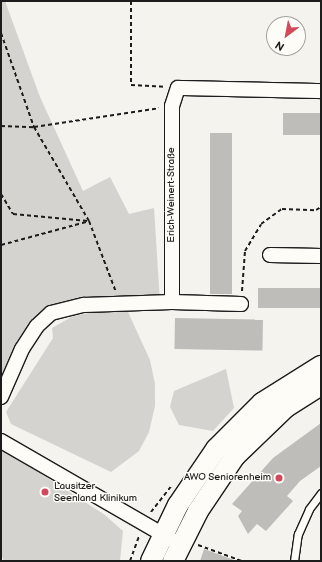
<!DOCTYPE html>
<meta charset="utf-8">
<style>
body{margin:0}
#map{position:relative;width:322px;height:562px;overflow:hidden;background:#f4f3ee;font-family:"Balsamiq Sans",sans-serif}
div>[style]{position:absolute}
.green>*{inset:0;background:#d4d3cf}
.building>*{inset:0;background:#bebdba;transform-origin:0 0}
.path>*{height:2px;margin-top:-1px;transform-origin:0;background:repeating-linear-gradient(90deg,#1c1c1c 0 4px,transparent 0 7px)}
.roads{filter:drop-shadow(1px 0 #1c1c1c) drop-shadow(-1px 0 #1c1c1c) drop-shadow(0 1px #1c1c1c) drop-shadow(0 -1px #1c1c1c)}
.lane>*{height:7px;margin:-3.5px;padding:0 3.5px;transform-origin:3.5px;border-radius:3.5px;background:#fdfcf7}
.street>*{height:14px;margin:-7px;padding:0 7px;transform-origin:7px;border-radius:7px;background:#fdfcf7}
.secondary>*{height:20px;margin:-10px;padding:0 10px;transform-origin:10px;border-radius:10px;background:#fdfcf7}
.dots>*{width:11px;height:11px;translate:-50% -50%;box-sizing:border-box;border:2px solid #fdfcf7;border-radius:50%}
span{translate:-50% -50%;white-space:nowrap;text-align:center;line-height:1.15;-webkit-text-stroke:3px #fdfcf7;paint-order:stroke}
.street-label{font-size:10px;color:#1c1c1c}
.poi-label{font-size:10px;color:#1c1c1c}
.right{translate:-100% -50%;text-align:right}
.left{translate:0 -50%;text-align:left}
.frame{position:absolute;inset:0;border:2px solid #1c1c1c;pointer-events:none}
.north{position:absolute;left:266px;top:16px;width:40px;height:40px;box-sizing:border-box;background:#fdfcf7;border:1px solid #a3a29f;border-radius:50%;rotate:212deg;font-size:11px;font-weight:700;line-height:16px;text-align:center;color:#1c1c1c}
.north::after{content:'';display:block;margin:auto;width:14px;height:18px;background:#d1495b;clip-path:polygon(50% 0,100% 100%,50% 72%,0 100%)}
</style>
<div id="map">
<div class="green">
<i style="clip-path:polygon(1px 1px,5px 1px,40px 97px,83px 191px,110px 177px,129px 214px,154px 208px,160px 302px,51px 313px,1px 397px)"></i>
<i style="clip-path:polygon(94px 312px,128px 312px,150px 360px,155px 384px,155px 406px,149px 432px,139px 451px,111px 472px,11px 424px,6px 412px,53px 338px,52px 328px,73px 316px)"></i>
<i style="clip-path:polygon(226px 369px,234px 408px,213px 431px,179px 425px,170px 407px,174px 391px)"></i>
<i style="clip-path:polygon(1px 448px,105px 515px,123px 531px,120px 561px,4px 561px,1px 554px)"></i>
</div>
<div class="building">
<i style="left:321px;top:113px;width:22px;height:38px;rotate:90deg"></i>
<i style="left:210px;top:133px;width:22px;height:161px"></i>
<i style="left:258px;top:288px;width:63px;height:20px"></i>
<i style="left:175px;top:318px;width:88px;height:31px;rotate:1deg"></i>
<i style="clip-path:polygon(321px 423px,321px 466px,300px 481px,287px 496px,293px 501px,266px 531px,257px 524px,248px 534px,238px 516px,242px 511px,232px 504px,273px 458px)"></i>
<i style="clip-path:polygon(204px 549px,234px 560px,233px 561px,200px 561px)"></i>
</div>
<div class="path">
<i style="left:131px;top:1px;width:84px;rotate:90deg"></i>
<i style="left:131px;top:85px;width:34px;rotate:3deg"></i>
<i style="left:1px;top:33px;width:100px;rotate:70.7deg"></i>
<i style="left:34px;top:127px;width:109px;rotate:59.7deg"></i>
<i style="left:89px;top:221px;width:76px;rotate:69.2deg"></i>
<i style="left:1px;top:126px;width:33px;rotate:2deg"></i>
<i style="left:34px;top:127px;width:126px;rotate:-8.6deg"></i>
<i style="left:1px;top:194px;width:23px;rotate:59deg"></i>
<i style="left:13px;top:214px;width:75px;rotate:5.3deg"></i>
<i style="left:1px;top:245px;width:88px;rotate:-15.1deg"></i>
<i style="left:242px;top:291px;width:40px;rotate:-85.7deg"></i>
<i style="left:245px;top:251px;width:31px;rotate:-59deg"></i>
<i style="left:261px;top:224px;width:26px;rotate:-36deg"></i>
<i style="left:282px;top:209px;width:34px;rotate:2deg"></i>
<i style="left:316px;top:210px;width:6px;rotate:-31deg"></i>
<i style="left:151px;top:512px;width:33px;rotate:-52deg"></i>
<i style="left:198px;top:545px;width:47px;rotate:20deg"></i>
<i style="left:130px;top:561px;width:27px;rotate:-70deg"></i>
</div>
<div class="roads">
<div class="lane">
<i style="left:294px;top:561px;width:27px;rotate:-82deg"></i>
<i style="left:298px;top:534px;width:27px;rotate:-66deg"></i>
<i style="left:309px;top:509px;width:20px;rotate:-53deg"></i>
</div>
<div class="street">
<i style="left:270px;top:255px;width:51px;rotate:1.1deg"></i>
<i style="left:172px;top:302px;width:69px;rotate:1.7deg"></i>
<i style="left:1px;top:397px;width:52px;rotate:-66.4deg"></i>
<i style="left:22px;top:349px;width:27px;rotate:-57deg"></i>
<i style="left:37px;top:326px;width:19px;rotate:-43deg"></i>
<i style="left:51px;top:313px;width:34px;rotate:-14deg"></i>
<i style="left:84px;top:305px;width:88px;rotate:-2deg"></i>
<i style="left:172px;top:302px;width:196px;rotate:-90deg"></i>
<i style="left:172px;top:106px;width:19px;rotate:-72deg"></i>
<i style="left:178px;top:88px;width:143px;rotate:1.2deg"></i>
<i style="left:1px;top:441px;width:196px;rotate:30deg"></i>
</div>
<div class="secondary">
<i style="left:151px;top:561px;width:62px;rotate:-64.3deg"></i>
<i style="left:178px;top:505px;width:68px;rotate:-55.8deg"></i>
<i style="left:216px;top:449px;width:65px;rotate:-45deg"></i>
<i style="left:262px;top:403px;width:70px;rotate:-32.1deg"></i>
<i style="left:173px;top:561px;width:56px;rotate:-63.4deg"></i>
<i style="left:198px;top:511px;width:66px;rotate:-56.1deg"></i>
<i style="left:235px;top:456px;width:71px;rotate:-43.9deg"></i>
<i style="left:286px;top:407px;width:41px;rotate:-32.2deg"></i>
</div>
</div>
<div class="dots">
<i style="left:279px;top:478px;background:#d1495b"></i>
<i style="left:45px;top:492px;background:#d1495b"></i>
</div>
<div class="street-label">
<span style="left:172px;top:195px;rotate:-90deg">Erich-Weinert-Straße</span>
</div>
<div class="poi-label">
<span class="right" style="left:271px;top:478px">AWO Seniorenheim</span>
<span class="left" style="left:54px;top:492px">Lausitzer<br>Seenland Klinikum</span>
</div>
<div class="frame"></div>
<div class="north">N</div>
</div>
